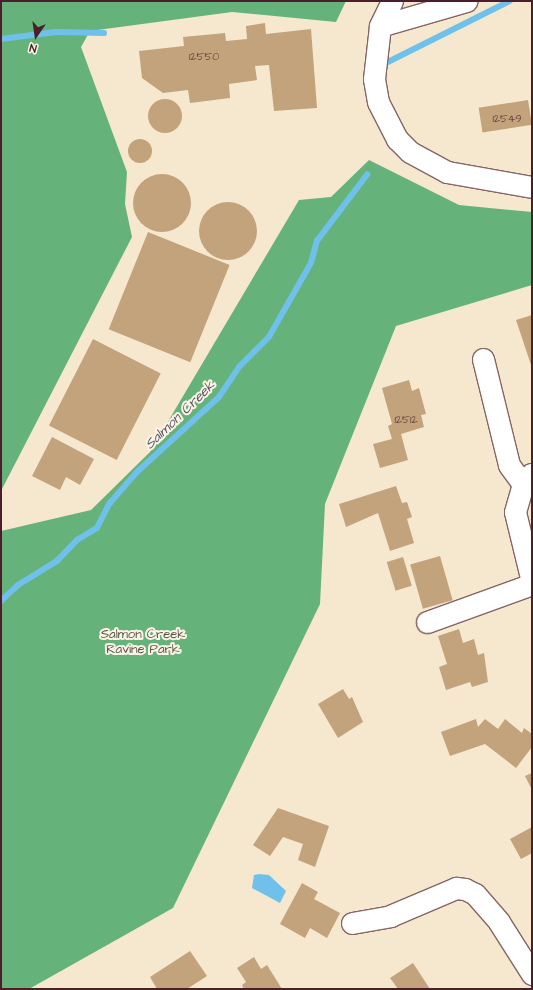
<!DOCTYPE html>
<style>
body{margin:0}
#map{position:relative;width:533px;height:990px;overflow:hidden;background:#f6e8cf;font-family:"Architects Daughter",sans-serif}
div>[style]{position:absolute}
.forest>*{inset:0;background:#66b27b}
.water>*{inset:0;background:#6fc1eb}
.stream>*{height:5.5px;margin:-2.75px;padding:0 2.75px;transform-origin:2.75px;border-radius:2.75px;background:#6fc1eb}
.building>*{inset:0;background:#c2a37b;transform-origin:0 0}
.round{border-radius:50%}
.roads{filter:drop-shadow(1px 0 #866564) drop-shadow(-1px 0 #866564) drop-shadow(0 1px #866564) drop-shadow(0 -1px #866564)}
.minor>*{height:21px;margin:-10.5px;padding:0 10.5px;transform-origin:10.5px;border-radius:10.5px;background:#fff}
span{translate:-50% -50%;white-space:nowrap;text-align:center;line-height:1.15;-webkit-text-stroke:4px #fcf5e5;paint-order:stroke}
.number-label{font-size:11px;color:#68403f}
.number-label span{-webkit-text-stroke-width:0}
.park-label{font-size:13px;color:#59544a}
.water-label{font-size:14px;color:#555065;font-style:italic}
.frame{position:absolute;inset:0;border:2px solid #4a1f2b;pointer-events:none}
.north{position:absolute;left:16px;top:16px;width:40px;height:40px;-webkit-text-stroke:3px #fcf5e5;paint-order:stroke;rotate:193deg;font-size:11px;font-weight:700;line-height:16px;text-align:center;color:#4a1f2b}
.north::after{content:'';display:block;margin:auto;width:14px;height:18px;background:#4a1f2b;clip-path:polygon(50% 0,100% 100%,50% 72%,0 100%)}
</style>
<div id="map">
<div class="forest">
<i style="clip-path:polygon(1px 1px,346px 1px,336px 22px,232px 12px,90px 31px,81px 47px,127px 172px,125px 204px,132px 237px,1px 491px)"></i>
<i style="clip-path:polygon(369px 160px,459px 205px,532px 212px,532px 285px,396px 326px,325px 504px,320px 604px,173px 908px,29px 989px,1px 989px,1px 531px,91px 510px,150px 452px,299px 200px,331px 197px)"></i>
</div>
<div class="water">
<i style="clip-path:polygon(259px 874px,269px 875px,286px 891px,280px 903px,252px 888px,254px 875px)"></i>
</div>
<div class="stream">
<i style="left:1px;top:39px;width:55px;rotate:-7.3deg"></i>
<i style="left:56px;top:32px;width:48px;rotate:1.2deg"></i>
<i style="left:388px;top:62px;width:136px;rotate:-26.6deg"></i>
<i style="left:1px;top:601px;width:23px;rotate:-43deg"></i>
<i style="left:18px;top:585px;width:46px;rotate:-31.6deg"></i>
<i style="left:57px;top:561px;width:29px;rotate:-46deg"></i>
<i style="left:77px;top:540px;width:23px;rotate:-31deg"></i>
<i style="left:97px;top:528px;width:28px;rotate:-63deg"></i>
<i style="left:110px;top:503px;width:41px;rotate:-48.9deg"></i>
<i style="left:137px;top:472px;width:111px;rotate:-42.4deg"></i>
<i style="left:219px;top:397px;width:36px;rotate:-56deg"></i>
<i style="left:239px;top:367px;width:42px;rotate:-45deg"></i>
<i style="left:269px;top:337px;width:85px;rotate:-60.4deg"></i>
<i style="left:311px;top:263px;width:23px;rotate:-75deg"></i>
<i style="left:317px;top:241px;width:83px;rotate:-52.9deg"></i>
</div>
<div class="building">
<i style="clip-path:polygon(265px 23px,266px 34px,311px 29px,317px 108px,274px 111px,269px 65px,255px 66px,257px 80px,229px 84px,230px 98px,190px 103px,188px 90px,163px 93px,142px 78px,139px 51px,184px 46px,183px 37px,225px 33px,226px 41px,247px 39px,246px 26px)"></i>
<i class="round" style="left:148px;top:99px;width:34px;height:34px"></i>
<i style="left:528px;top:100px;width:25px;height:50px;rotate:81deg"></i>
<i class="round" style="left:128px;top:139px;width:24px;height:24px"></i>
<i class="round" style="left:133px;top:174px;width:58px;height:58px"></i>
<i class="round" style="left:199px;top:202px;width:58px;height:58px"></i>
<i style="left:148px;top:232px;width:88px;height:105px;rotate:22deg"></i>
<i style="clip-path:polygon(532px 315px,532px 368px,516px 320px)"></i>
<i style="left:93px;top:339px;width:76px;height:97px;rotate:27deg"></i>
<i style="clip-path:polygon(409px 380px,412px 391px,419px 388px,426px 414px,421px 415px,424px 427px,401px 434px,408px 460px,380px 468px,373px 444px,392px 439px,388px 426px,392px 424px,382px 388px)"></i>
<i style="clip-path:polygon(52px 437px,94px 459px,80px 485px,66px 477px,60px 490px,32px 476px)"></i>
<i style="clip-path:polygon(396px 486px,402px 503px,407px 502px,412px 517px,407px 519px,414px 543px,390px 551px,378px 513px,346px 527px,339px 504px)"></i>
<i style="left:440px;top:556px;width:46px;height:31px;rotate:74deg"></i>
<i style="left:403px;top:557px;width:30px;height:17px;rotate:73deg"></i>
<i style="clip-path:polygon(459px 629px,463px 643px,474px 639px,478px 655px,484px 653px,488px 682px,472px 687px,470px 682px,446px 690px,439px 667px,447px 664px,438px 636px)"></i>
<i style="clip-path:polygon(343px 689px,349px 699px,352px 697px,363px 722px,338px 738px,318px 704px)"></i>
<i style="clip-path:polygon(476px 719px,478px 727px,485px 719px,498px 729px,505px 719px,522px 733px,524px 728px,532px 734px,532px 747px,516px 768px,485px 744px,450px 756px,441px 732px)"></i>
<i style="clip-path:polygon(532px 773px,532px 790px,525px 776px)"></i>
<i style="clip-path:polygon(278px 808px,329px 826px,315px 867px,298px 860px,303px 844px,283px 837px,270px 856px,253px 845px)"></i>
<i style="clip-path:polygon(532px 827px,532px 853px,521px 859px,510px 839px)"></i>
<i style="clip-path:polygon(302px 883px,318px 892px,314px 899px,340px 913px,327px 938px,310px 928px,305px 938px,280px 924px)"></i>
<i style="clip-path:polygon(190px 951px,207px 976px,187px 989px,157px 989px,150px 977px)"></i>
<i style="clip-path:polygon(254px 957px,261px 969px,267px 965px,282px 989px,244px 989px,242px 985px,246px 982px,237px 968px)"></i>
<i style="clip-path:polygon(413px 963px,430px 989px,398px 989px,390px 978px)"></i>
</div>
<div class="roads">
<div class="minor">
<i style="left:392px;top:1px;width:28px;rotate:116deg"></i>
<i style="left:380px;top:26px;width:53px;rotate:96.5deg"></i>
<i style="left:374px;top:79px;width:23px;rotate:80deg"></i>
<i style="left:378px;top:102px;width:42px;rotate:62.8deg"></i>
<i style="left:397px;top:139px;width:18px;rotate:45deg"></i>
<i style="left:410px;top:152px;width:42px;rotate:28.4deg"></i>
<i style="left:447px;top:172px;width:86px;rotate:10deg"></i>
<i style="left:380px;top:26px;width:90px;rotate:-16.2deg"></i>
<i style="left:483px;top:359px;width:109px;rotate:76.2deg"></i>
<i style="left:509px;top:465px;width:24px;rotate:54deg"></i>
<i style="left:531px;top:474px;width:13px;rotate:129deg"></i>
<i style="left:523px;top:484px;width:29px;rotate:106deg"></i>
<i style="left:515px;top:512px;width:72px;rotate:76.3deg"></i>
<i style="left:427px;top:622px;width:112px;rotate:-19.9deg"></i>
<i style="left:352px;top:923px;width:39px;rotate:-10deg"></i>
<i style="left:390px;top:916px;width:72px;rotate:-23deg"></i>
<i style="left:456px;top:888px;width:9px;rotate:6deg"></i>
<i style="left:465px;top:889px;width:11px;rotate:27deg"></i>
<i style="left:475px;top:894px;width:37px;rotate:49deg"></i>
<i style="left:499px;top:922px;width:62px;rotate:57.6deg"></i>
</div>
</div>
<div class="number-label">
<span style="left:204px;top:57px">12550</span>
<span style="left:507px;top:119px">12549</span>
<span style="left:406px;top:420px">12512</span>
</div>
<div class="park-label">
<span style="left:143px;top:642px">Salmon Creek<br>Ravine Park</span>
</div>
<div class="water-label">
<span style="left:180px;top:415px;rotate:-44deg">Salmon Creek</span>
</div>
<div class="frame"></div>
<div class="north">N</div>
</div>
